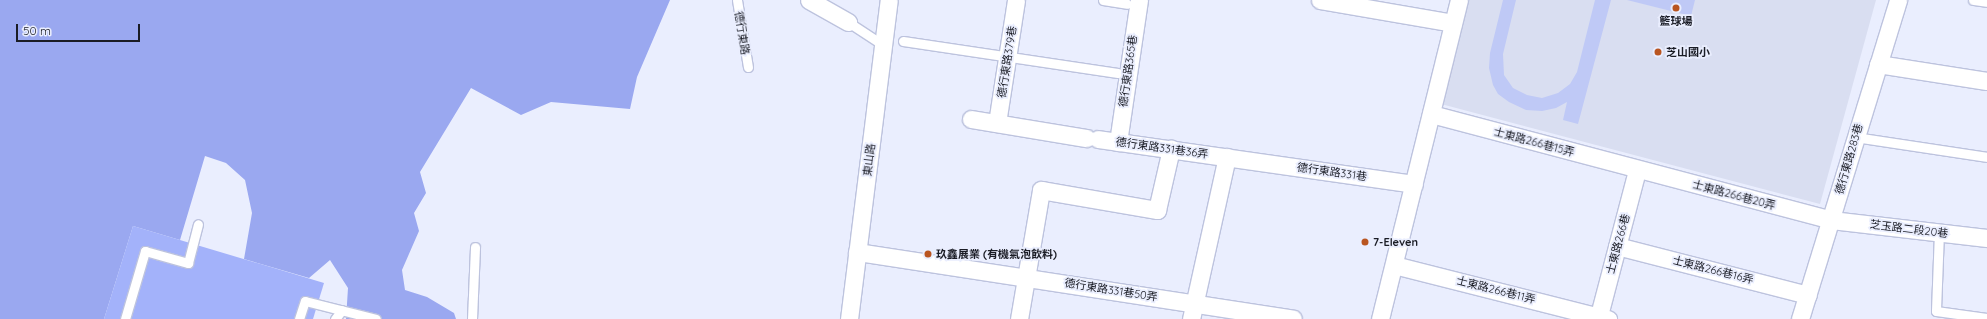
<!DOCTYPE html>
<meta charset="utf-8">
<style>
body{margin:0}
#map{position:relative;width:1987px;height:319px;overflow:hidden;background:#eaeefe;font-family:Quicksand,"Noto Sans TC",sans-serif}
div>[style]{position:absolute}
.built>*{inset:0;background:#d9def1}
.green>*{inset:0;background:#bfc9f6}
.forest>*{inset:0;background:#9aa8f0}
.water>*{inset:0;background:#a3b2fa}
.roads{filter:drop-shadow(1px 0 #bdc3de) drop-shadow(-1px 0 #bdc3de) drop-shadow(0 1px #bdc3de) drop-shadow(0 -1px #bdc3de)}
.lane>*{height:9px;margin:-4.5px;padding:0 4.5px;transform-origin:4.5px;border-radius:4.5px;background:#fff}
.street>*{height:17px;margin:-8.5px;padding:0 8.5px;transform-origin:8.5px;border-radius:8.5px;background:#fff}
.dots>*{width:11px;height:11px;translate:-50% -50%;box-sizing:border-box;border:2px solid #eaeefe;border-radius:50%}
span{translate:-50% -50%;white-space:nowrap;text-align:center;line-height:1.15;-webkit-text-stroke:3.5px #eaeefe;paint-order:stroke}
.poi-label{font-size:11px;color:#1a1c25;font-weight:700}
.left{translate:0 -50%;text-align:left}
.street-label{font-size:11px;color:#1a1c25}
.scale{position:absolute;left:16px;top:24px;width:124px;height:18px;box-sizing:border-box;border:2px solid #1a1c25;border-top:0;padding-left:5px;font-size:12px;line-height:14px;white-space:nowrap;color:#1a1c25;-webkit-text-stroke:3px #eaeefe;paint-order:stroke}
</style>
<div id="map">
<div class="built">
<i style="clip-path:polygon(1468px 0,1876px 0,1820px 204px,1441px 104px)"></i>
</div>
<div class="green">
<i style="clip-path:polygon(1503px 0,1516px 0,1503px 54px,1504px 75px,1513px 88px,1527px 95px,1542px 98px,1558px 93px,1570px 84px,1577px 72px,1595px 0,1611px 0,1578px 124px,1563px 120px,1567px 102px,1556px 108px,1542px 111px,1526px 110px,1509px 102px,1498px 94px,1493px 85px,1489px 68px,1490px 53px)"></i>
<i style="clip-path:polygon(1627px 0,1695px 0,1691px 16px)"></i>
</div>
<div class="forest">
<i style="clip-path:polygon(0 0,670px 0,637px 77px,630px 109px,551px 102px,521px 115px,471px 88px,420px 172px,426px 193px,414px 213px,419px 231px,402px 270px,405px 290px,427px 297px,454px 313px,456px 319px,346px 319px,348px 288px,330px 260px,309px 278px,244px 259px,252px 213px,245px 180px,226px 163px,205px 156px,180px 240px,133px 226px,104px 319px,0 319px)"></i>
</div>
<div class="water">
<i style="clip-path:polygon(133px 226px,324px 283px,313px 319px,104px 319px)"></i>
</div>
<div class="roads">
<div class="lane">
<i style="left:737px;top:0;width:68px;rotate:80.7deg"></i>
<i style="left:1103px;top:0;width:24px;rotate:9deg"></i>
<i style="left:1973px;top:0;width:14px;rotate:8deg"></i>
<i style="left:848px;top:22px;width:42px;rotate:33.3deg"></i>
<i style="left:903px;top:41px;width:217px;rotate:8.5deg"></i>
<i style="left:1855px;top:137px;width:134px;rotate:8.6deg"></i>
<i style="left:1939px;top:232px;width:79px;rotate:92.2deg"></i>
<i style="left:1936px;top:311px;width:51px;rotate:7.8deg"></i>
<i style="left:125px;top:319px;width:71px;rotate:-73.6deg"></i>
<i style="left:145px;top:251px;width:45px;rotate:15.6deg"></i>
<i style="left:188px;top:263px;width:40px;rotate:-75.6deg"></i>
<i style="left:299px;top:319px;width:19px;rotate:-72deg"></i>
<i style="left:305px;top:301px;width:73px;rotate:14.2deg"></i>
<i style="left:335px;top:319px;width:11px;rotate:-52deg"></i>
<i style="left:472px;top:319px;width:72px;rotate:-87.6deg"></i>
</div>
<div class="street">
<i style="left:809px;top:0;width:45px;rotate:29.4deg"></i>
<i style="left:1320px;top:0;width:135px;rotate:9.8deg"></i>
<i style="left:1878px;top:64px;width:110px;rotate:8.9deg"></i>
<i style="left:1431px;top:114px;width:414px;rotate:14.8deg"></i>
<i style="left:1831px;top:220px;width:157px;rotate:6.6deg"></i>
<i style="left:971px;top:119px;width:117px;rotate:9.4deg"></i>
<i style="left:997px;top:123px;width:124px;rotate:-81.2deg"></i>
<i style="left:1098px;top:139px;width:319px;rotate:8.1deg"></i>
<i style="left:1118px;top:142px;width:144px;rotate:-81.6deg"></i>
<i style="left:1617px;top:246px;width:197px;rotate:14.4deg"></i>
<i style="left:857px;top:252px;width:441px;rotate:8.7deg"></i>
<i style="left:1394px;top:265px;width:221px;rotate:14.2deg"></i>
<i style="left:849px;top:319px;width:321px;rotate:-82.9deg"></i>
<i style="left:1019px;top:319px;width:131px;rotate:-80.3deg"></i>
<i style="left:1041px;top:190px;width:118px;rotate:9.8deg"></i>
<i style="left:1157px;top:210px;width:63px;rotate:-77.1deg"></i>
<i style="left:1191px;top:319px;width:166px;rotate:-77.5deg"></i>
<i style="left:1380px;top:319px;width:329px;rotate:-76.1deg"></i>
<i style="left:1598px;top:319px;width:154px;rotate:-75.3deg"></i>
<i style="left:1800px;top:319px;width:334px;rotate:-72.9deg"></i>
</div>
</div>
<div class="dots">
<i style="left:1676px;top:8px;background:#b95521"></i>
<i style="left:1658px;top:52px;background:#b95521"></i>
<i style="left:1365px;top:242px;background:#b95521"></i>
<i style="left:928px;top:254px;background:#b95521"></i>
</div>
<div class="poi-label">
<span style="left:1676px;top:21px">籃球場</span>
<span class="left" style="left:1666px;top:52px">芝山國小</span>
<span class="left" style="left:1373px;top:242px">7-Eleven</span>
<span class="left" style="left:936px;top:254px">玖鑫展業 (有機氣泡飲料)</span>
</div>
<div class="street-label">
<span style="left:742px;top:33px;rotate:81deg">德行東路</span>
<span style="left:1007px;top:62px;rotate:-81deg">德行東路379巷</span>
<span style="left:1128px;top:71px;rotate:-82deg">德行東路365巷</span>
<span style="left:1534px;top:142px;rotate:15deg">士東路266巷15弄</span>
<span style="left:1162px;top:148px;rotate:8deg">德行東路331巷36弄</span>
<span style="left:1849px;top:159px;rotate:-74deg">德行東路283巷</span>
<span style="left:869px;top:160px;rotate:-83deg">東山路</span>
<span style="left:1332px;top:172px;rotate:8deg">德行東路331巷</span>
<span style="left:1734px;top:195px;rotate:15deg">士東路266巷20弄</span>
<span style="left:1909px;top:229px;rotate:7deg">芝玉路二段20巷</span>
<span style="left:1618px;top:244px;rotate:-75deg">士東路266巷</span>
<span style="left:1713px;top:270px;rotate:14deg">士東路266巷16弄</span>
<span style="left:1111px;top:290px;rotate:9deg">德行東路331巷50弄</span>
<span style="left:1496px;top:290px;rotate:14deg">士東路266巷11弄</span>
</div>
<div class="scale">50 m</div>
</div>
